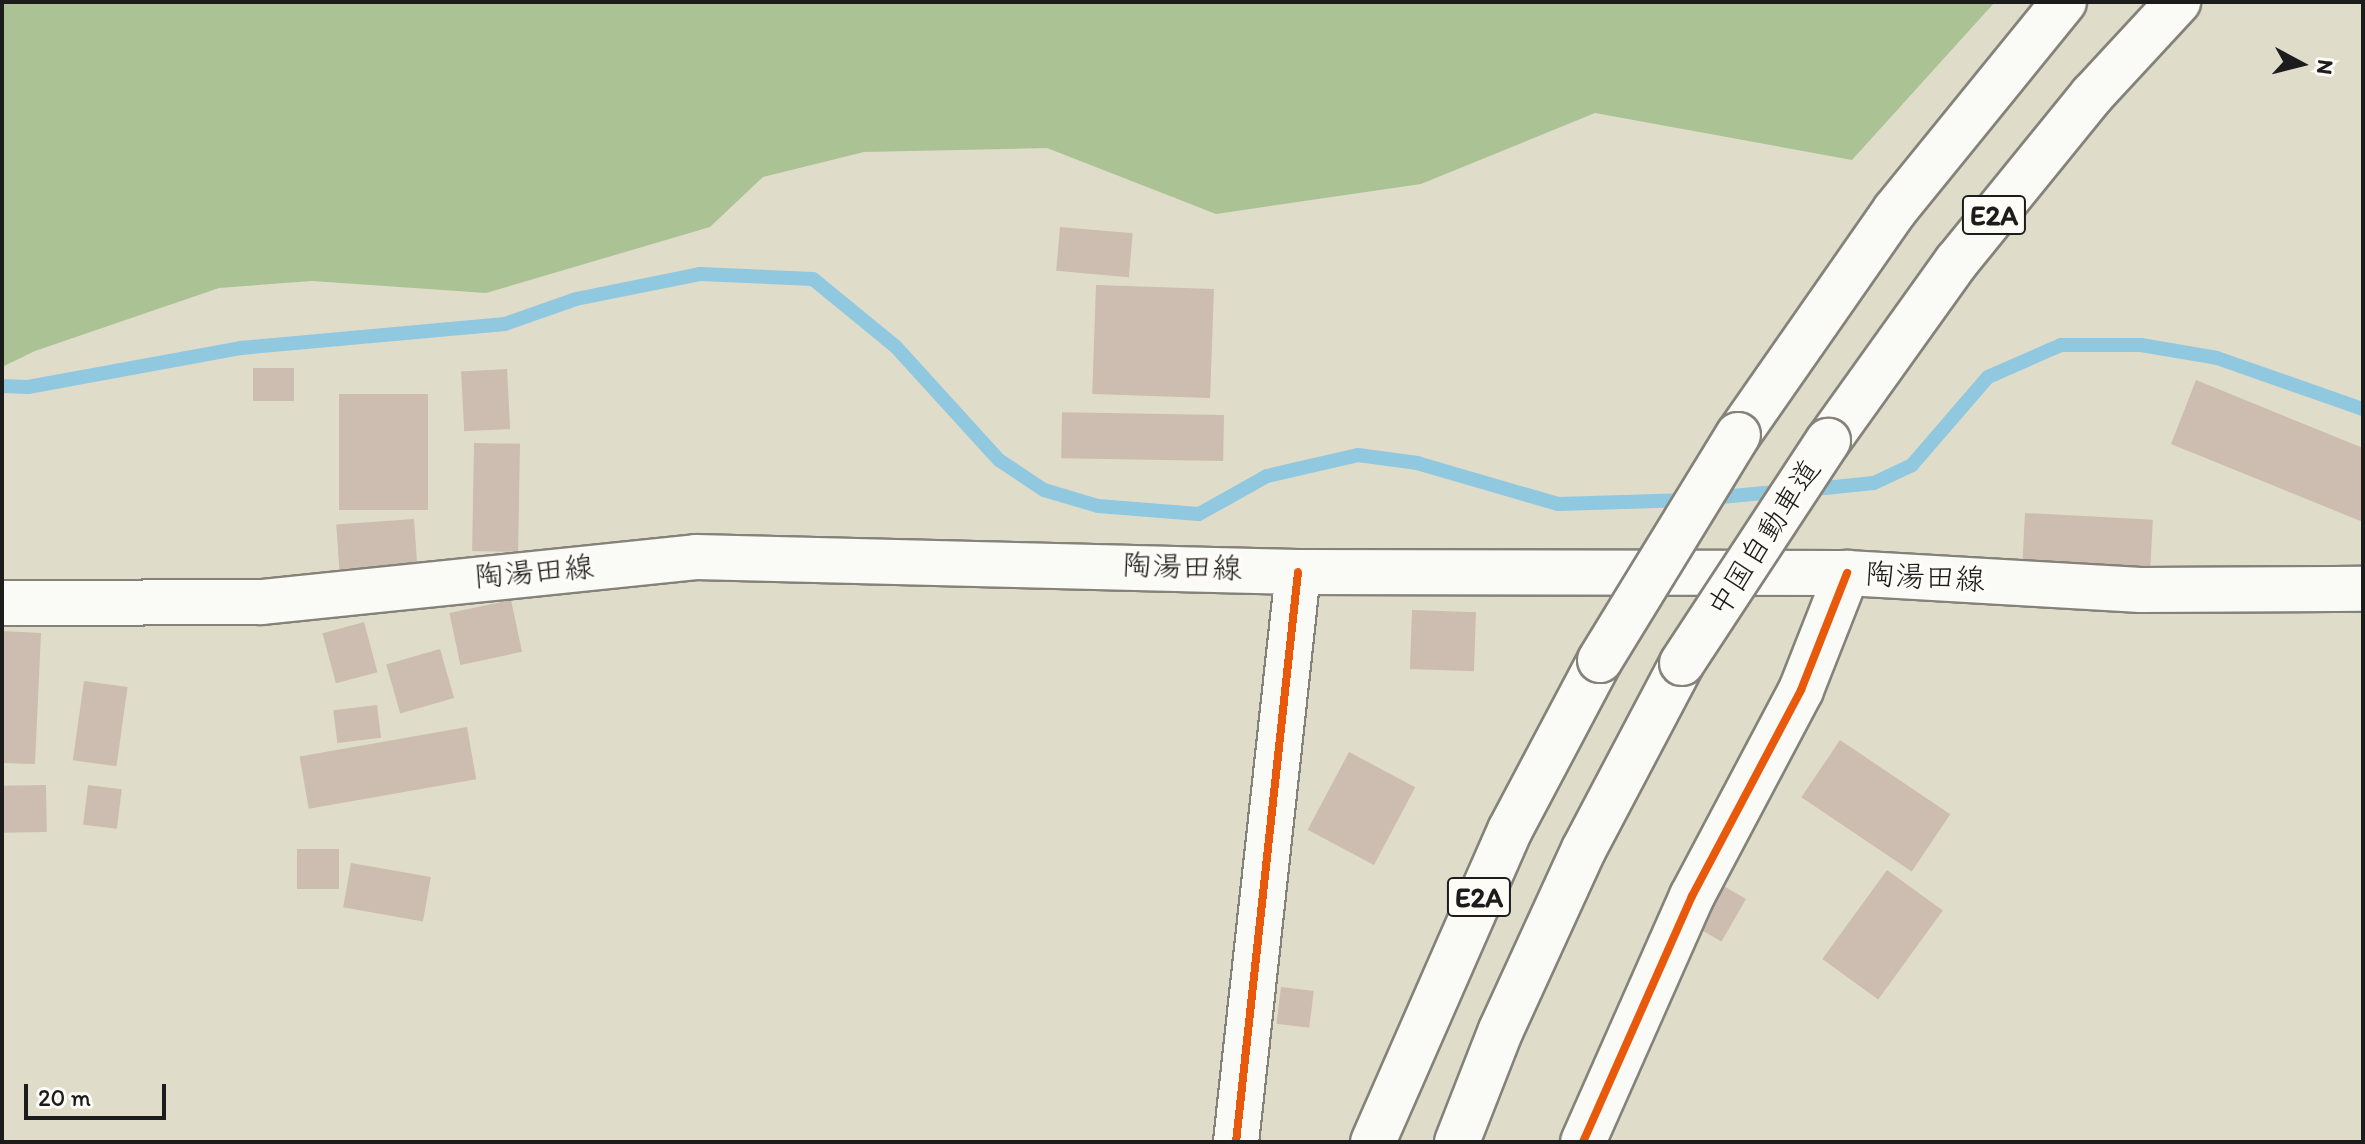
<!DOCTYPE html>
<meta charset="utf-8">
<style>
body{margin:0}
#map{position:relative;width:2365px;height:1144px;overflow:hidden;background:#e0dcca;font-family:Itim,"Klee One",sans-serif}
div>[style]{position:absolute}
.forest>*{inset:0;background:#abc394}
.stream>*{height:14px;margin:-7px;padding:0 7px;transform-origin:7px;border-radius:7px;background:#90c8e0}
.building>*{inset:0;background:#cdbcb0;transform-origin:0 0}
.roads{filter:drop-shadow(2px 0 #848279) drop-shadow(-2px 0 #848279) drop-shadow(0 2px #848279) drop-shadow(0 -2px #848279)}
.street>*{height:44px;margin:-22px;padding:0 22px;transform-origin:22px;border-radius:22px;background:#fafaf7}
.secondary>*{height:44px;margin:-22px;padding:0 22px;transform-origin:22px;border-radius:22px;background:#fafaf7}
.highway>*{height:44px;margin:-22px;padding:0 22px;transform-origin:22px;border-radius:22px;background:#fafaf7}
.bridges{filter:drop-shadow(2px 0 #848279) drop-shadow(-2px 0 #848279) drop-shadow(0 2px #848279) drop-shadow(0 -2px #848279)}
.highway-bridge>*{height:44px;margin:-22px;padding:0 22px;transform-origin:22px;border-radius:22px;background:#fafaf7}
.cycleway>*{height:8px;margin:-4px;padding:0 4px;transform-origin:4px;border-radius:4px;background:#e8590c}
span{translate:-50% -50%;white-space:nowrap;text-align:center;line-height:1.15;-webkit-text-stroke:8px #fdfcf7;paint-order:stroke}
.shield-label span{padding:2px 6px;background:#fdfcf7;border:2px solid;border-radius:6px;-webkit-text-stroke-width:0}
.shield-label{font-size:28px;color:#1c1c1c;font-weight:700}
.street-label{font-size:30px;color:#1c1c1c}
.frame{position:absolute;inset:0;border:4px solid #1c1c1c;pointer-events:none}
.north{position:absolute;left:2261px;top:24px;width:80px;height:80px;-webkit-text-stroke:6px #fdfcf7;paint-order:stroke;rotate:97deg;font-size:22px;font-weight:700;line-height:32px;text-align:center;color:#1c1c1c}
.north::after{content:'';display:block;margin:auto;width:28px;height:36px;background:#1c1c1c;clip-path:polygon(50% 0,100% 100%,50% 72%,0 100%)}
.scale{position:absolute;left:24px;top:1084px;width:142px;height:36px;box-sizing:border-box;border:4px solid #1c1c1c;border-top:0;padding-left:10px;font-size:24px;line-height:28px;white-space:nowrap;color:#1c1c1c;-webkit-text-stroke:6px #fdfcf7;paint-order:stroke}
</style>
<div id="map">
<div class="forest">
<i style="clip-path:polygon(2px 2px,1995px 2px,1852px 160px,1595px 113px,1421px 184px,1216px 214px,1047px 148px,864px 152px,763px 177px,710px 227px,486px 293px,312px 281px,219px 288px,35px 351px,2px 367px)"></i>
</div>
<div class="stream">
<i style="left:2px;top:386px;width:26px;rotate:2deg"></i>
<i style="left:28px;top:387px;width:217px;rotate:-10.4deg"></i>
<i style="left:241px;top:348px;width:265px;rotate:-5.2deg"></i>
<i style="left:505px;top:324px;width:75px;rotate:-19.4deg"></i>
<i style="left:576px;top:299px;width:126px;rotate:-11.4deg"></i>
<i style="left:700px;top:274px;width:113px;rotate:2.5deg"></i>
<i style="left:813px;top:279px;width:107px;rotate:39.3deg"></i>
<i style="left:896px;top:347px;width:153px;rotate:47.7deg"></i>
<i style="left:999px;top:460px;width:54px;rotate:33.7deg"></i>
<i style="left:1044px;top:490px;width:56px;rotate:16.5deg"></i>
<i style="left:1098px;top:506px;width:101px;rotate:4.5deg"></i>
<i style="left:1199px;top:514px;width:78px;rotate:-29.2deg"></i>
<i style="left:1267px;top:476px;width:93px;rotate:-13deg"></i>
<i style="left:1358px;top:455px;width:60px;rotate:7.7deg"></i>
<i style="left:1417px;top:463px;width:147px;rotate:16.2deg"></i>
<i style="left:1558px;top:504px;width:131px;rotate:-1.7deg"></i>
<i style="left:1805px;top:490px;width:69px;rotate:-5.8deg"></i>
<i style="left:1874px;top:483px;width:42px;rotate:-25.3deg"></i>
<i style="left:1912px;top:465px;width:116px;rotate:-49.2deg"></i>
<i style="left:1988px;top:377px;width:80px;rotate:-23.7deg"></i>
<i style="left:2061px;top:345px;width:80px"></i>
<i style="left:2141px;top:345px;width:77px;rotate:9.7deg"></i>
<i style="left:2217px;top:358px;width:155px;rotate:19.3deg"></i>
<i style="left:1710px;top:498px;width:75px;rotate:-5.3deg"></i>
</div>
<div class="building">
<i style="left:1060px;top:227px;width:73px;height:44px;rotate:5deg"></i>
<i style="left:1096px;top:285px;width:118px;height:109px;rotate:2deg"></i>
<i style="left:253px;top:368px;width:41px;height:33px"></i>
<i style="left:507px;top:369px;width:60px;height:46px;rotate:87deg"></i>
<i style="clip-path:polygon(2196px 380px,2363px 448px,2363px 522px,2171px 444px)"></i>
<i style="left:339px;top:394px;width:89px;height:116px"></i>
<i style="left:1224px;top:415px;width:46px;height:162px;rotate:91deg"></i>
<i style="left:474px;top:443px;width:46px;height:108px;rotate:1deg"></i>
<i style="left:2025px;top:513px;width:128px;height:49px;rotate:3deg"></i>
<i style="left:414px;top:519px;width:45px;height:78px;rotate:86deg"></i>
<i style="left:511px;top:600px;width:53px;height:63px;rotate:78deg"></i>
<i style="left:1412px;top:610px;width:64px;height:59px;rotate:2deg"></i>
<i style="left:364px;top:622px;width:52px;height:43px;rotate:75deg"></i>
<i style="clip-path:polygon(2px 631px,41px 633px,35px 764px,2px 763px)"></i>
<i style="left:440px;top:649px;width:51px;height:56px;rotate:74deg"></i>
<i style="left:84px;top:681px;width:44px;height:80px;rotate:8deg"></i>
<i style="left:377px;top:705px;width:33px;height:44px;rotate:83deg"></i>
<i style="left:467px;top:727px;width:53px;height:170px;rotate:80deg"></i>
<i style="left:1840px;top:740px;width:133px;height:69px;rotate:34deg"></i>
<i style="left:1349px;top:752px;width:75px;height:88px;rotate:28deg"></i>
<i style="left:46px;top:785px;width:47px;height:44px;rotate:89deg"></i>
<i style="left:88px;top:785px;width:34px;height:40px;rotate:7deg"></i>
<i style="left:339px;top:849px;width:40px;height:42px;rotate:90deg"></i>
<i style="left:351px;top:863px;width:81px;height:45px;rotate:10deg"></i>
<i style="left:1887px;top:870px;width:69px;height:110px;rotate:36deg"></i>
<i style="left:1720px;top:884px;width:30px;height:49px;rotate:30deg"></i>
<i style="left:1281px;top:987px;width:33px;height:37px;rotate:7deg"></i>
</div>
<div class="roads">
<div class="street">
<i style="left:1236px;top:1142px;width:573px;rotate:-83.79deg"></i>
<i style="left:1583px;top:1142px;width:269px;rotate:-66.1deg"></i>
<i style="left:1692px;top:896px;width:233px;rotate:-62.1deg"></i>
<i style="left:1801px;top:690px;width:126px;rotate:-68.5deg"></i>
</div>
<div class="secondary">
<i style="left:2px;top:603px;width:259px;rotate:-0.2deg"></i>
<i style="left:261px;top:602px;width:437px;rotate:-5.9deg"></i>
<i style="left:696px;top:557px;width:602px;rotate:1.43deg"></i>
<i style="left:1298px;top:572px;width:549px;rotate:0.1deg"></i>
<i style="left:1847px;top:573px;width:294px;rotate:3.3deg"></i>
<i style="left:2141px;top:590px;width:222px;rotate:-0.3deg"></i>
</div>
<div class="highway">
<i style="left:1738px;top:435px;width:274px;rotate:-55.1deg"></i>
<i style="left:1895px;top:210px;width:268px;rotate:-50.9deg"></i>
<i style="left:1828px;top:441px;width:221px;rotate:-54.4deg"></i>
<i style="left:1957px;top:261px;width:214px;rotate:-50.9deg"></i>
<i style="left:2092px;top:95px;width:127px;rotate:-47.2deg"></i>
<i style="left:1373px;top:1142px;width:341px;rotate:-66.3deg"></i>
<i style="left:1510px;top:830px;width:192px;rotate:-62.1deg"></i>
<i style="left:1457px;top:1142px;width:120px;rotate:-68.6deg"></i>
<i style="left:1501px;top:1030px;width:199px;rotate:-65.4deg"></i>
<i style="left:1584px;top:849px;width:210px;rotate:-62.2deg"></i>
</div>
</div>
<div class="bridges">
<div class="highway-bridge">
<i style="left:1600px;top:660px;width:264px;rotate:-58.5deg"></i>
<i style="left:1682px;top:663px;width:266px;rotate:-56.7deg"></i>
</div>
</div>
<div class="cycleway">
<i style="left:1236px;top:1142px;width:573px;rotate:-83.79deg"></i>
<i style="left:1583px;top:1142px;width:269px;rotate:-66.1deg"></i>
<i style="left:1692px;top:896px;width:233px;rotate:-62.1deg"></i>
<i style="left:1801px;top:690px;width:126px;rotate:-68.5deg"></i>
</div>
<div class="shield-label">
<span style="left:1994px;top:215px">E2A</span>
<span style="left:1479px;top:897px">E2A</span>
</div>
<div class="street-label">
<span style="left:1764px;top:538px;rotate:-57deg">中国自動車道</span>
<span style="left:1182px;top:567px;rotate:2deg">陶湯田線</span>
<span style="left:534px;top:572px;rotate:-5deg">陶湯田線</span>
<span style="left:1925px;top:577px;rotate:3deg">陶湯田線</span>
</div>
<div class="frame"></div>
<div class="north">N</div>
<div class="scale">20 m</div>
</div>
